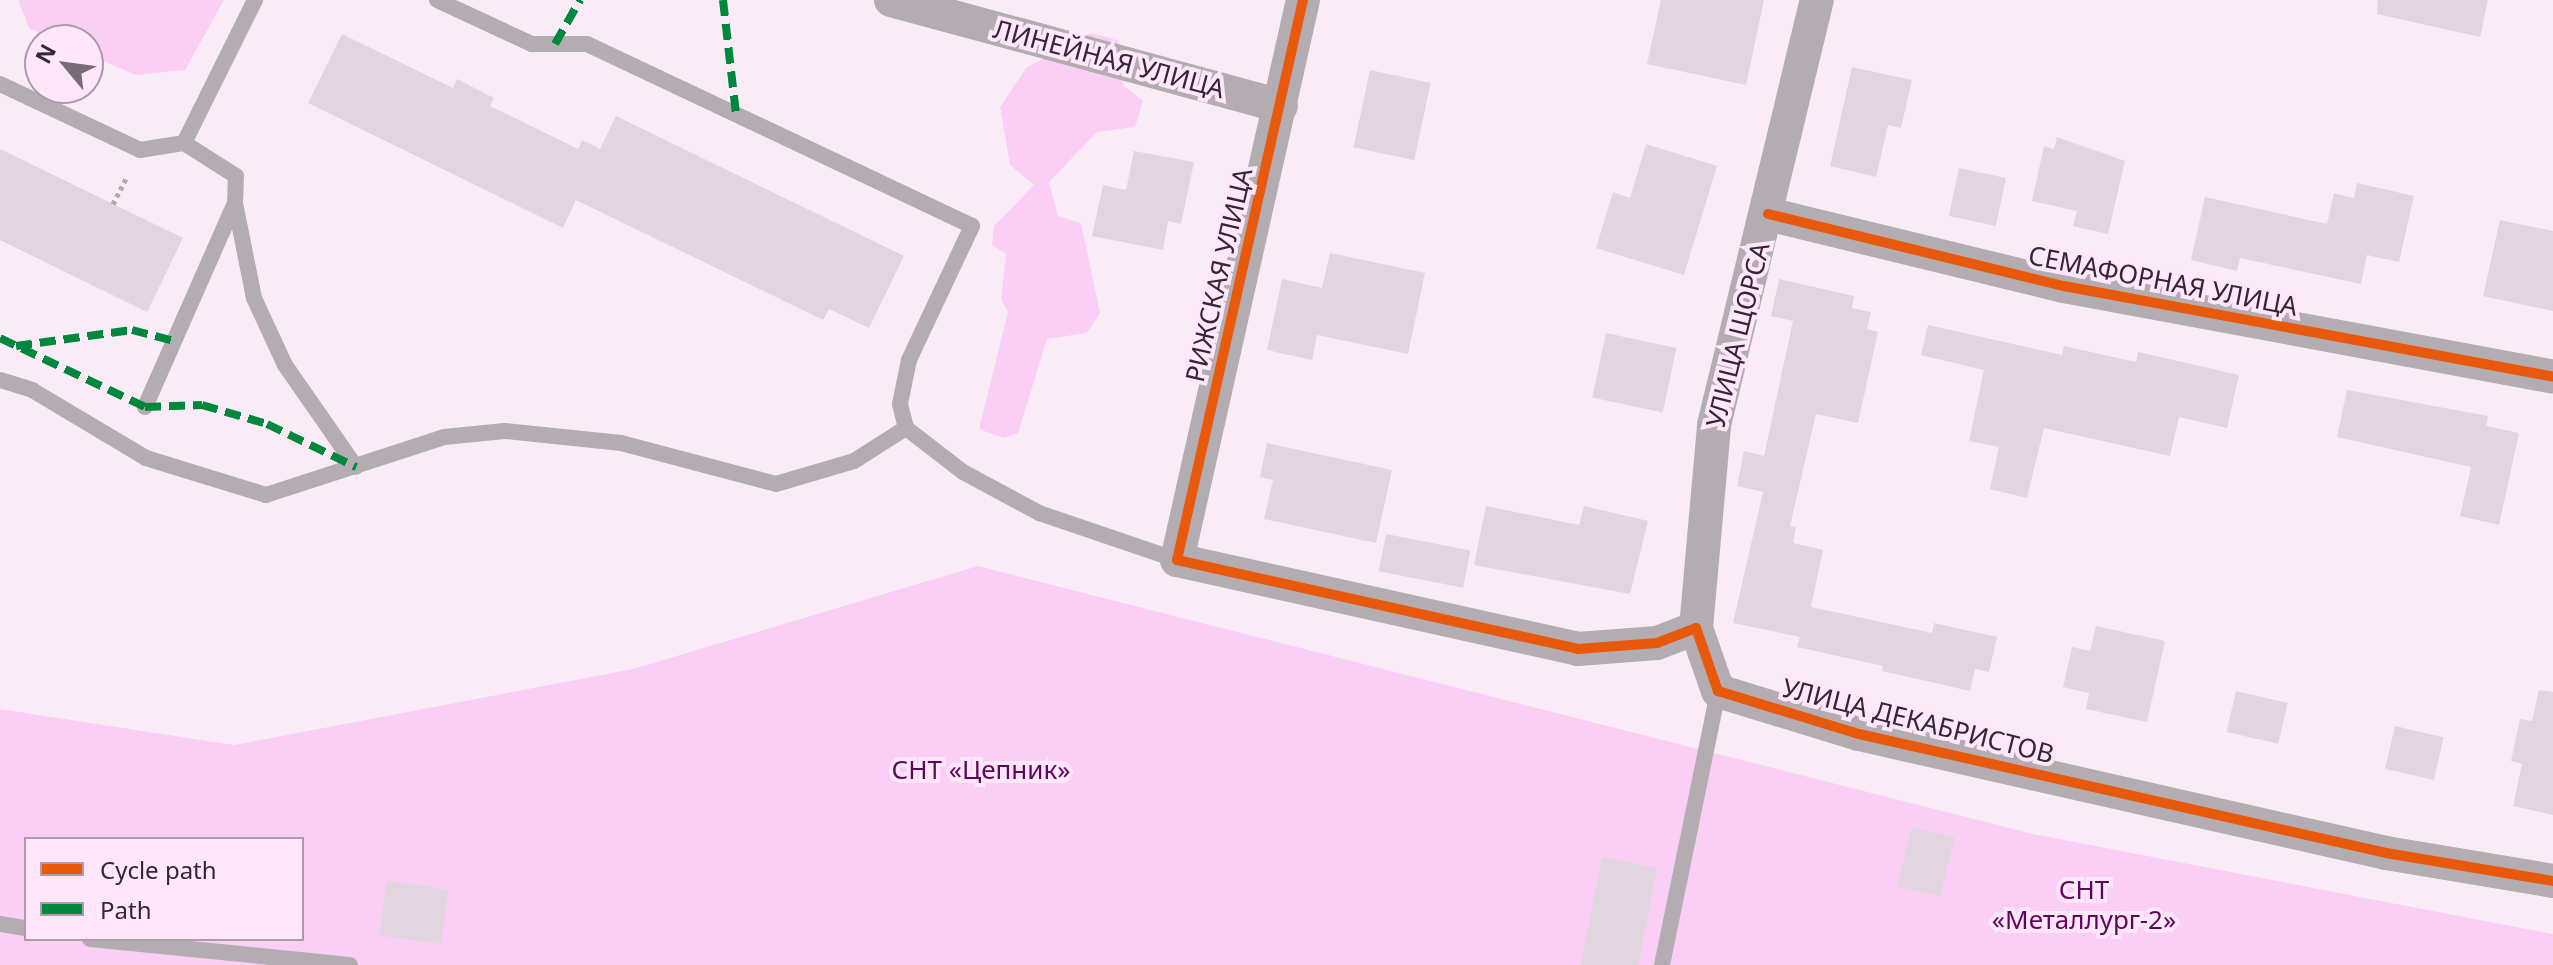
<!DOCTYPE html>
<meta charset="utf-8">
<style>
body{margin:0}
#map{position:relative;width:2553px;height:965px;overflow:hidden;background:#f9ecf7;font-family:"Noto Sans",sans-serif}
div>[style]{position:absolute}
.green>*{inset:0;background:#fbcff5}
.building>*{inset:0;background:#e1d5df;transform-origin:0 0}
.path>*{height:5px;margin-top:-2.5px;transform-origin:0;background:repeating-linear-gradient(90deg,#b0aaaf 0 4px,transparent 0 8px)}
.lane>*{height:16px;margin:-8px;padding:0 8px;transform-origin:8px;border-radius:8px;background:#b3adb2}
.street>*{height:34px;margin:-17px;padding:0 17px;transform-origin:17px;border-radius:17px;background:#b3adb2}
.quiet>*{height:8px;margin-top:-4px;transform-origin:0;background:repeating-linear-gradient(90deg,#00873e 0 16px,transparent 0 24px)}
.cycleway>*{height:10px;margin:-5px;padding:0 5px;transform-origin:5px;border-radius:5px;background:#e8590c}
span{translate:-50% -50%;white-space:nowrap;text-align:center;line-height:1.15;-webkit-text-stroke:8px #ffe6fb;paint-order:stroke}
.street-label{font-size:26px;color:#332832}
.park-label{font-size:26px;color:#60065a}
.legend{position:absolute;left:24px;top:837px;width:280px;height:104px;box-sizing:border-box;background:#ffe6fb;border:2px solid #ad9aab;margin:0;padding:10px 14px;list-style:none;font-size:24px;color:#332832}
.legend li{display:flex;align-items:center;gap:16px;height:40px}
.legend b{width:40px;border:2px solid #ad9aab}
.north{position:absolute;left:24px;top:24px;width:80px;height:80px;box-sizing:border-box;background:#ffe6fb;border:2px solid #ad9aab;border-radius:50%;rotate:299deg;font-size:22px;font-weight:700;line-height:32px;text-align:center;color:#332832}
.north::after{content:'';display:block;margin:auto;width:28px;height:36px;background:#786d77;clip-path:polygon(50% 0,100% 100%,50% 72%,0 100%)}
</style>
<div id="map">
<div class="green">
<i style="clip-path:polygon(18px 0,224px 0,185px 70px,135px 75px,88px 54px,88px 40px,55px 40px,29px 28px)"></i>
<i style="clip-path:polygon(1091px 33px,1118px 40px,1123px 85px,1143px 101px,1135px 127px,1097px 132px,1049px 182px,1058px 216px,1081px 223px,1100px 313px,1087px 333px,1047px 339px,1018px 433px,1003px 438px,979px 429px,1008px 312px,1001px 299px,1006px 254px,992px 245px,994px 226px,1034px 185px,1010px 165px,1000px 107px,1026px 68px)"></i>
<i style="clip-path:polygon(evenodd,978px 566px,2033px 834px,2553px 934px,2553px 965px,0 965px,0 709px,234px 745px,633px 669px,978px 566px,26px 839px,302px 839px,302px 939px,26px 939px,26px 839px)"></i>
</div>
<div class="building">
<i style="clip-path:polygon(1661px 0,1764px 0,1746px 85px,1647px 64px)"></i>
<i style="clip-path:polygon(2378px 0,2488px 0,2480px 37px,2377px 14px)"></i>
<i style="clip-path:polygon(342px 34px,453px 88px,457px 79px,494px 98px,490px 106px,578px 149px,582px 140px,600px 149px,616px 116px,904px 256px,869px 328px,829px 309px,823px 320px,576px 200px,563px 228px,308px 103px)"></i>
<i style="clip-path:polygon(1852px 67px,1912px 80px,1901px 128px,1888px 125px,1876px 177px,1830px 166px)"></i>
<i style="left:1370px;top:70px;width:62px;height:79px;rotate:12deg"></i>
<i style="clip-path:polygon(2057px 137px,2125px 161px,2108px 234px,2073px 226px,2077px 211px,2032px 201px,2044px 146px,2054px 149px)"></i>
<i style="clip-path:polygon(1646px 144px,1717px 166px,1684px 275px,1596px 248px,1613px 192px,1630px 198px)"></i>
<i style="clip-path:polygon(0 149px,183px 238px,147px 312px,0 240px)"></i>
<i style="clip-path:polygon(1134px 151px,1194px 162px,1181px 224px,1168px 221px,1163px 250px,1092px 236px,1103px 185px,1126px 190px)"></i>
<i style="left:1959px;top:168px;width:48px;height:49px;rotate:12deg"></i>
<i style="clip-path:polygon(2357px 183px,2414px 196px,2399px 262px,2367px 255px,2361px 284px,2240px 258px,2237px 271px,2191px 260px,2205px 197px,2327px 224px,2334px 193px,2354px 198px)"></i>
<i style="clip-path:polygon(2500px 220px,2553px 231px,2553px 311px,2483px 296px)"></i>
<i style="clip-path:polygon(1330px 253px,1425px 273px,1408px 354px,1317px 335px,1312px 360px,1267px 350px,1282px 279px,1322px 288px)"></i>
<i style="clip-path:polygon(1779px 279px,1854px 296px,1852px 308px,1871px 312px,1867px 329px,1878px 332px,1858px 423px,1816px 414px,1790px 526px,1796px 527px,1793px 543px,1823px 550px,1811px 607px,1932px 633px,1934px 623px,1997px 637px,1989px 672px,1975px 669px,1970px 691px,1882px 671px,1883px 666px,1797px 647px,1800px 637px,1733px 623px,1763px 492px,1737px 486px,1744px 451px,1764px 456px,1793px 321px,1771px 316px)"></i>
<i style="clip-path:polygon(1928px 325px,2062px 355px,2064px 346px,2136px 362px,2138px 352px,2239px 375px,2227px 428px,2179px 417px,2170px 456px,2044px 428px,2027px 498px,1990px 489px,1999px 447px,1969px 441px,1984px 370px,1921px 355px)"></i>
<i style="left:1606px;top:333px;width:72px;height:66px;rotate:12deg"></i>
<i style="clip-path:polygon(2347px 390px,2488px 416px,2486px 426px,2519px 433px,2499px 525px,2460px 516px,2471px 467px,2337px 437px)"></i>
<i style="clip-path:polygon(1267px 443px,1392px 470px,1376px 543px,1264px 519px,1273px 480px,1260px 477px)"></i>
<i style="clip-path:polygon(1486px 506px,1579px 525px,1584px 506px,1648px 521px,1630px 594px,1474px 565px)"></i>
<i style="left:1386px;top:534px;width:86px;height:38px;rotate:11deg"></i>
<i style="clip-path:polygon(2096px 626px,2165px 641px,2147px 722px,2086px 709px,2089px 693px,2063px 687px,2072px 647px,2090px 651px)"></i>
<i style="clip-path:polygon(2539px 690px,2553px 692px,2553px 815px,2513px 806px,2522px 764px,2511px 761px,2520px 719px,2532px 721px)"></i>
<i style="left:2236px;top:691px;width:53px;height:42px;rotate:13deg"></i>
<i style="left:2395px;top:726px;width:50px;height:44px;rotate:13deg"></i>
<i style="left:1912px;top:827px;width:44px;height:61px;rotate:14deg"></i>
<i style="left:1602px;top:857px;width:56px;height:110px;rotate:11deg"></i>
<i style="left:387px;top:881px;width:62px;height:55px;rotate:8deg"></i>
</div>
<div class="path">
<i style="left:113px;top:204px;width:31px;rotate:-63deg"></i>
</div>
<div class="lane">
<i style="left:437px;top:0;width:105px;rotate:24.9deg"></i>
<i style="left:532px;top:44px;width:55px"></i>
<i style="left:587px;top:44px;width:426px;rotate:25.3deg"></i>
<i style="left:972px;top:226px;width:148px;rotate:115.2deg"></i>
<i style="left:909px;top:360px;width:45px;rotate:101.6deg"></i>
<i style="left:900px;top:404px;width:25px;rotate:76deg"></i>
<i style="left:906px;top:428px;width:72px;rotate:37.7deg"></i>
<i style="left:963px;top:472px;width:86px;rotate:28.3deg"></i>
<i style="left:1039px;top:513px;width:146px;rotate:18.8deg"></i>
<i style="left:0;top:84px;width:155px;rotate:25.2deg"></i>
<i style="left:140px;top:150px;width:45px;rotate:-9deg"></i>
<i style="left:184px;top:143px;width:160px;rotate:-63.6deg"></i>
<i style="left:235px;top:203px;width:97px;rotate:78.7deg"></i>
<i style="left:254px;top:298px;width:74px;rotate:65.2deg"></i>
<i style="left:285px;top:365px;width:124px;rotate:55.2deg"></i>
<i style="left:0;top:380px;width:34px;rotate:17deg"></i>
<i style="left:32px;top:390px;width:133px;rotate:30.8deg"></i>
<i style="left:146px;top:458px;width:126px;rotate:17.1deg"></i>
<i style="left:266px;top:495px;width:187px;rotate:-18deg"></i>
<i style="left:444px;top:437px;width:61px;rotate:-5.6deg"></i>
<i style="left:505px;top:431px;width:117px;rotate:5.9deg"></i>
<i style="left:621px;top:443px;width:160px;rotate:14.8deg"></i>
<i style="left:776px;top:484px;width:81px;rotate:-16.4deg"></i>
<i style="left:854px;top:461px;width:62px;rotate:-32.4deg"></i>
<i style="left:145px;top:407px;width:223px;rotate:-66.2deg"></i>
<i style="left:235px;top:203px;width:27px;rotate:-88deg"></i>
<i style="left:236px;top:176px;width:62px;rotate:-147.6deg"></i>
<i style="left:0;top:924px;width:26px;rotate:9deg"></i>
<i style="left:90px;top:939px;width:261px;rotate:5.7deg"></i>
<i style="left:1662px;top:965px;width:280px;rotate:-78.4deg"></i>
</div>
<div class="street">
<i style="left:891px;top:0;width:404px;rotate:15.2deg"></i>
<i style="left:1303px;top:0;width:574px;rotate:102.68deg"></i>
<i style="left:1177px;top:560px;width:411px;rotate:12.5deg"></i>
<i style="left:1578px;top:649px;width:79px;rotate:-4.3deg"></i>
<i style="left:1657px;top:643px;width:42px;rotate:-21deg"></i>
<i style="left:1696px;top:628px;width:67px;rotate:70.8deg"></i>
<i style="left:1718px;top:691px;width:147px;rotate:17deg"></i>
<i style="left:1859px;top:734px;width:540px;rotate:12.72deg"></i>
<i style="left:2386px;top:853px;width:169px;rotate:9.5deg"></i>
<i style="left:1768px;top:214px;width:305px;rotate:13.7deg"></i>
<i style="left:2064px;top:286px;width:497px;rotate:10.5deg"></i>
<i style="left:1696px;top:628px;width:204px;rotate:-84.9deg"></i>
<i style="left:1714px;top:425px;width:437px;rotate:-76.4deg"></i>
</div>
<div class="quiet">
<i style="left:723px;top:0;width:115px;rotate:83.5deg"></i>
<i style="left:555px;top:44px;width:51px;rotate:-60.4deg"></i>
<i style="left:0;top:338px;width:161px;rotate:25.4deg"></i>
<i style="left:145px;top:407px;width:57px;rotate:-2deg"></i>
<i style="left:202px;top:405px;width:68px;rotate:16.3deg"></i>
<i style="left:267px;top:424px;width:99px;rotate:25.8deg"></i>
<i style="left:16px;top:346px;width:117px;rotate:-7.9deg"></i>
<i style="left:132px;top:330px;width:43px;rotate:14.7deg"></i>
</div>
<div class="cycleway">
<i style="left:1303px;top:0;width:574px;rotate:102.68deg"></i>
<i style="left:1177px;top:560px;width:411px;rotate:12.5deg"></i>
<i style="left:1578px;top:649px;width:79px;rotate:-4.3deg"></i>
<i style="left:1657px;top:643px;width:42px;rotate:-21deg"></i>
<i style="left:1696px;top:628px;width:67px;rotate:70.8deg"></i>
<i style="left:1718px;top:691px;width:147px;rotate:17deg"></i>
<i style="left:1859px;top:734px;width:540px;rotate:12.72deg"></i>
<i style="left:2386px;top:853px;width:169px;rotate:9.5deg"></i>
<i style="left:1768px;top:214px;width:305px;rotate:13.7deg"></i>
<i style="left:2064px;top:286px;width:497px;rotate:10.5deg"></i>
</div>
<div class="street-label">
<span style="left:1109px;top:59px;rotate:15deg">ЛИНЕЙНАЯ УЛИЦА</span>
<span style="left:1219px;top:275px;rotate:-77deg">РИЖСКАЯ УЛИЦА</span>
<span style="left:2163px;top:281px;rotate:11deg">СЕМАФОРНАЯ УЛИЦА</span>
<span style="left:1738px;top:335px;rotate:-76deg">УЛИЦА ЩОРСА</span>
<span style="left:1918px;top:721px;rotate:14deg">УЛИЦА ДЕКАБРИСТОВ</span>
</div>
<div class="park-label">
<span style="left:981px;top:770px">СНТ «Цепник»</span>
<span style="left:2084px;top:905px">СНТ<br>«Металлург-2»</span>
</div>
<ul class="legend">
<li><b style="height:10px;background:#e8590c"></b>Cycle path</li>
<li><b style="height:10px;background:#00873e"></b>Path</li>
</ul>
<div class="north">N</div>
</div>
